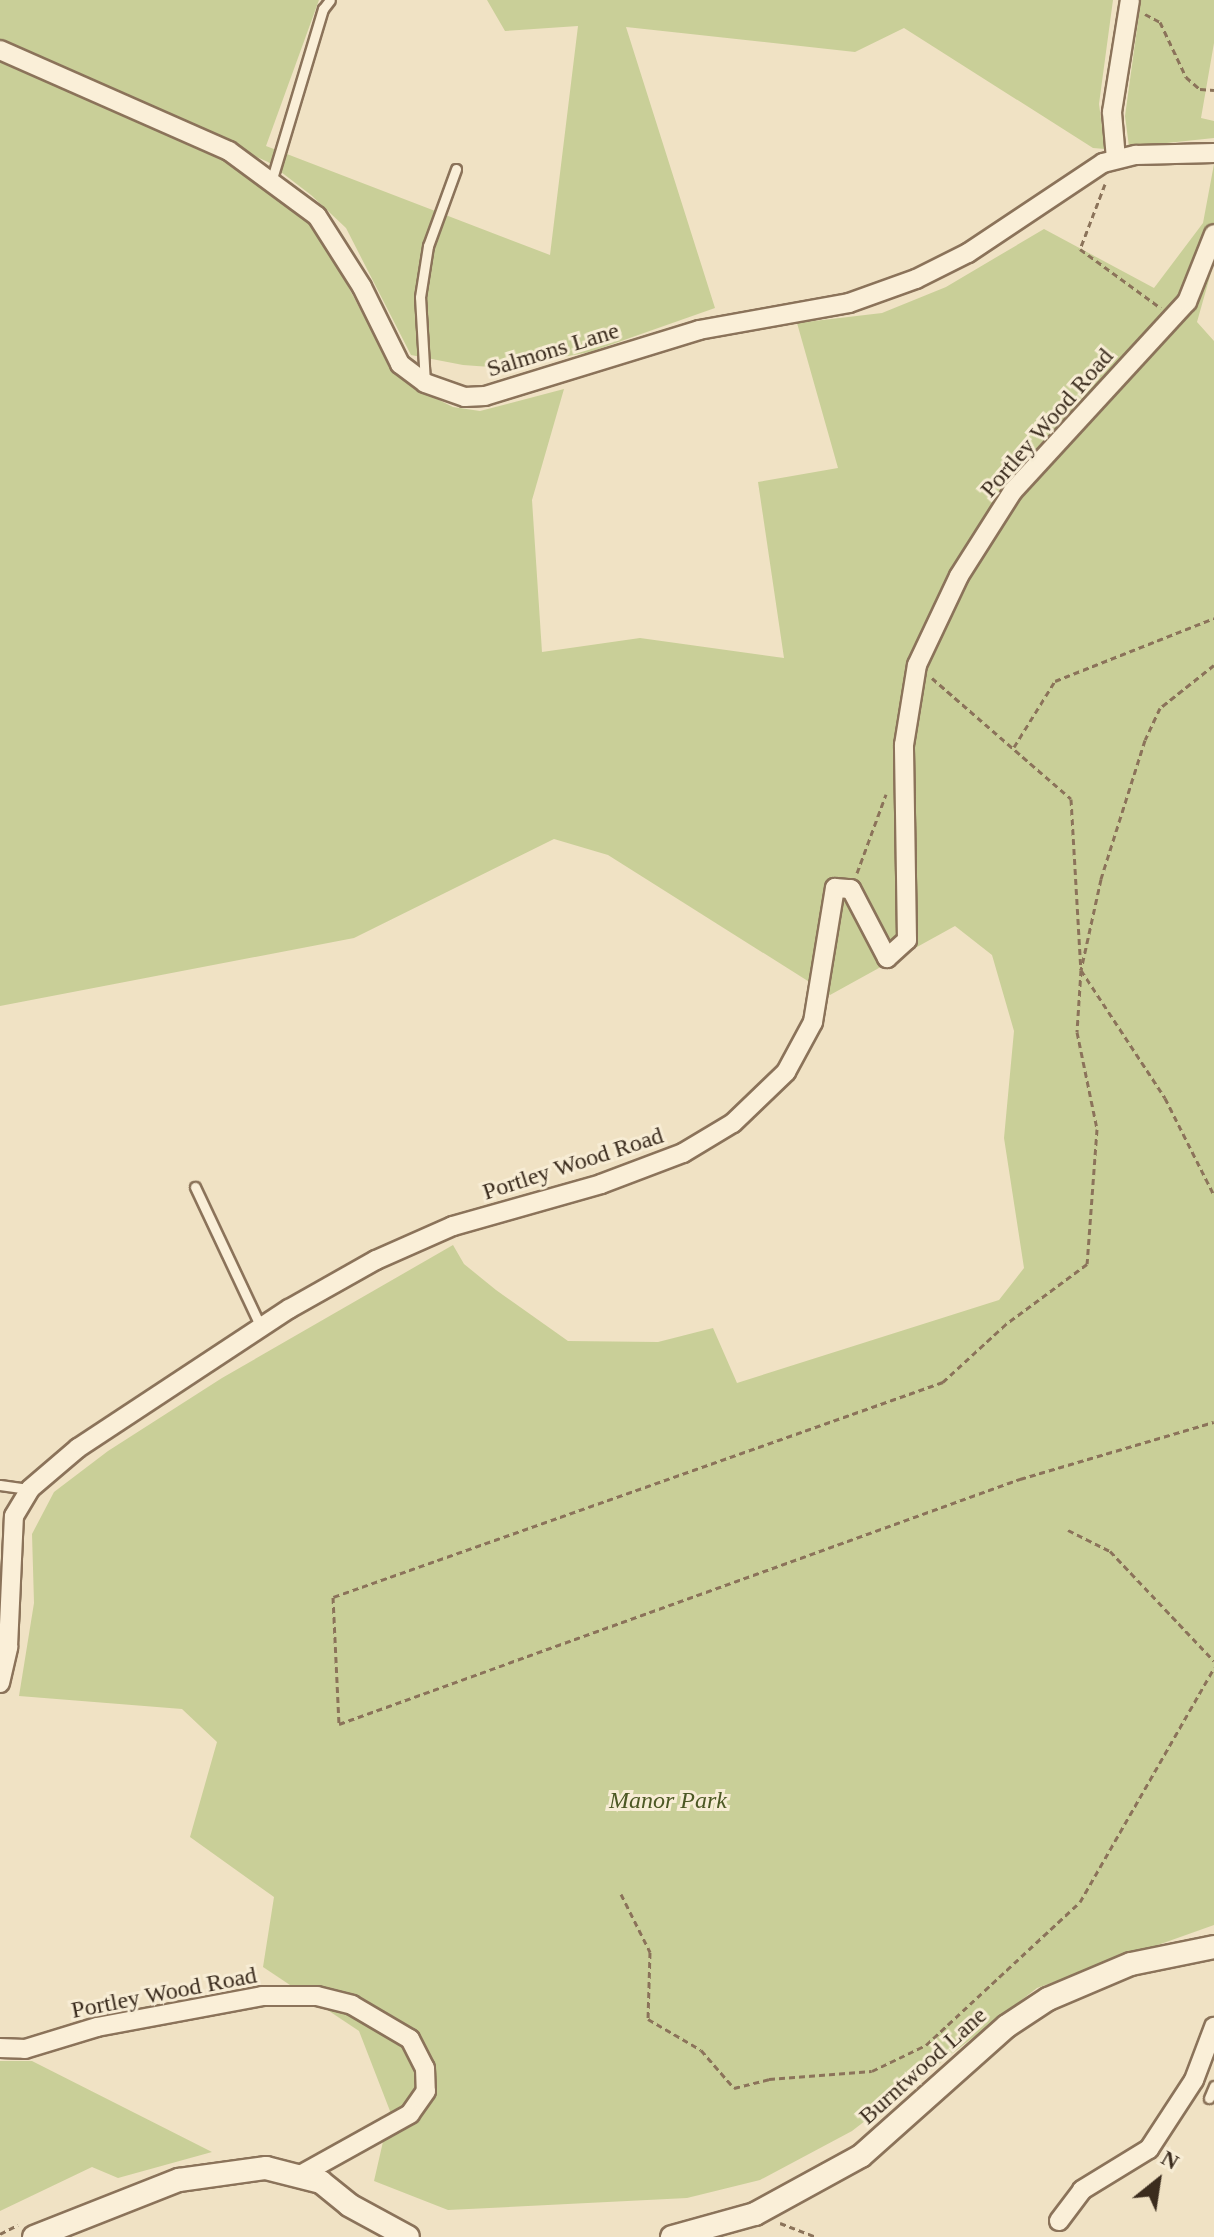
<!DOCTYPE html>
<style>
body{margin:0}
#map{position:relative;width:1214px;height:2237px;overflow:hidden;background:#f0e2c4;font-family:Georgia,serif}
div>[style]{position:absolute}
.green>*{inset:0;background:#c9cf98}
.path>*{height:3px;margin-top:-1.5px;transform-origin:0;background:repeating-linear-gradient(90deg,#8b735a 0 6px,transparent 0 10px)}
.roads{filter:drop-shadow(2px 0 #8b735a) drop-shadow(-2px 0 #8b735a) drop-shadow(0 2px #8b735a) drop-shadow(0 -2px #8b735a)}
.service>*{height:9px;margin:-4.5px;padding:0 4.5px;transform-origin:4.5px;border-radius:4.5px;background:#faefd8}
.minor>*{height:18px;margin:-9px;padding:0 9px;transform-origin:9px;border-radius:9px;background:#faefd8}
.tertiary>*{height:22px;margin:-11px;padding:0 11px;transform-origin:11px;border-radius:11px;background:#faefd8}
span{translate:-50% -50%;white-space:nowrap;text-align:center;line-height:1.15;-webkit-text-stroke:6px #f7ecd4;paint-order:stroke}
.street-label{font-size:24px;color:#3b2c1e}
.park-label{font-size:24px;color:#4c5824;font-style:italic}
.north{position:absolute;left:1118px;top:2141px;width:80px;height:80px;-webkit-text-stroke:6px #f7ecd4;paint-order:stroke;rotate:30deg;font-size:22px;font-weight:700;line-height:32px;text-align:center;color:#3b2c1e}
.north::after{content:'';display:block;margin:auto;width:28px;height:36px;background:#3b2c1e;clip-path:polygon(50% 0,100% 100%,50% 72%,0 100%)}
</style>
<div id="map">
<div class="green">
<i style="clip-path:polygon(0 0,319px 0,266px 146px,550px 255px,578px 26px,505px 31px,487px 0,1113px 0,1099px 104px,1105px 149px,1093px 148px,904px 28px,855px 52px,626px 27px,715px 308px,590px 352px,504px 368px,463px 365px,411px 355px,346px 228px,311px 195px,268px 162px,0 43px)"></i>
<i style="clip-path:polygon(1141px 0,1214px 0,1214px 43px,1201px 118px,1214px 121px,1214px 138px,1129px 147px,1125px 116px)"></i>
<i style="clip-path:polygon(0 60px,228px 160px,276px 195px,317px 228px,393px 371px,421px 391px,453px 407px,480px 411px,564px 389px,532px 500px,542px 652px,640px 638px,784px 658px,758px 482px,838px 468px,797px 323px,882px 313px,946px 287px,1044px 229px,1154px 288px,1203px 223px,1214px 164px,1214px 262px,1197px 322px,1214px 341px,1214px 1925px,1037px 1988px,852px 2131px,760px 2180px,687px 2198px,448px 2210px,374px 2181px,390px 2111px,359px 2031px,263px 1967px,274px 1897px,190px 1837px,217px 1742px,182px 1709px,19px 1696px,34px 1603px,32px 1534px,54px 1492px,108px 1451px,222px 1378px,453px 1245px,464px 1264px,496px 1290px,568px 1341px,658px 1342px,713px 1328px,737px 1383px,999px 1300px,1024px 1268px,1004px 1138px,1014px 1031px,992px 955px,955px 926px,830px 995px,608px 855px,554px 839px,354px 938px,0 1006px)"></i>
<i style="clip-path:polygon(0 2061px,32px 2061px,212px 2152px,118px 2178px,92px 2167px,0 2211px)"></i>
</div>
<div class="path">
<i style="left:1145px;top:14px;width:17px;rotate:28deg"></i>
<i style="left:1160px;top:22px;width:61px;rotate:64.7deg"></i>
<i style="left:1186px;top:77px;width:18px;rotate:41deg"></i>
<i style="left:1200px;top:89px;width:14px;rotate:4deg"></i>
<i style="left:1105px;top:184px;width:70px;rotate:111deg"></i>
<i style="left:1080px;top:249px;width:100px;rotate:36.1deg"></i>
<i style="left:1214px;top:665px;width:69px;rotate:141.5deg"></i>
<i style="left:1160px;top:708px;width:35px;rotate:115deg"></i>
<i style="left:1145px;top:740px;width:146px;rotate:107.6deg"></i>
<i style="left:1101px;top:879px;width:93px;rotate:102.4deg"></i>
<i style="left:1081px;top:970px;width:153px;rotate:56.7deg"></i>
<i style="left:1165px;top:1098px;width:109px;rotate:63.2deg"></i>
<i style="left:932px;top:678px;width:184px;rotate:41deg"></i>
<i style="left:1071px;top:799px;width:171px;rotate:86.7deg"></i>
<i style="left:1081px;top:970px;width:62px;rotate:93.7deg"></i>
<i style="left:1077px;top:1032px;width:99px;rotate:78.3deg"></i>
<i style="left:1097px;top:1129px;width:135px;rotate:94.2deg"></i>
<i style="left:1087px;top:1264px;width:101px;rotate:143.5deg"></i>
<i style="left:1006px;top:1324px;width:86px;rotate:137.4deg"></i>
<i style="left:943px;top:1382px;width:647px;rotate:160.58deg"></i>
<i style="left:333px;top:1597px;width:127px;rotate:87.3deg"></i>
<i style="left:339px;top:1724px;width:724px;rotate:-19.79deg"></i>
<i style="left:1020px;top:1479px;width:202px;rotate:-16.4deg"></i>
<i style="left:1014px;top:747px;width:78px;rotate:-58.2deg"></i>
<i style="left:1055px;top:681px;width:171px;rotate:-21.6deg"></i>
<i style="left:857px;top:873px;width:84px;rotate:-69.8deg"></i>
<i style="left:1068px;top:1530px;width:47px;rotate:26.6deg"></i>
<i style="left:1110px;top:1551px;width:151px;rotate:46.6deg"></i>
<i style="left:621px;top:1894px;width:65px;rotate:63.4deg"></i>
<i style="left:650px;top:1952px;width:67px;rotate:91.7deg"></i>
<i style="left:648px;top:2019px;width:61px;rotate:30.3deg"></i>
<i style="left:701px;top:2050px;width:50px;rotate:49deg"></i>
<i style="left:734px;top:2088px;width:36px;rotate:-14deg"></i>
<i style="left:769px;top:2079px;width:103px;rotate:-4.4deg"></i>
<i style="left:872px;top:2071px;width:60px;rotate:-25.7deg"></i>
<i style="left:926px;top:2045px;width:210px;rotate:-42.9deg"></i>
<i style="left:1080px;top:1902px;width:270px;rotate:-60.2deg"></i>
<i style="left:780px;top:2223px;width:40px;rotate:21deg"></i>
<i style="left:0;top:2234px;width:20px;rotate:-27deg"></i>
</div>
<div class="roads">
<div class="service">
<i style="left:271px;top:182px;width:181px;rotate:-73.3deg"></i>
<i style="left:323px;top:9px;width:11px;rotate:-52deg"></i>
<i style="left:425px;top:383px;width:86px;rotate:-93.3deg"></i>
<i style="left:420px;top:297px;width:52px;rotate:-81.1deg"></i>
<i style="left:428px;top:246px;width:82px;rotate:-70deg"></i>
<i style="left:195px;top:1187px;width:155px;rotate:64.8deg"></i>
<i style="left:0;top:1485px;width:30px;rotate:8deg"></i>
<i style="left:1209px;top:2098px;width:13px;rotate:-67deg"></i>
</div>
<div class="minor">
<i style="left:0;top:50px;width:250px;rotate:23.8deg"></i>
<i style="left:229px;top:151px;width:109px;rotate:36.5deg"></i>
<i style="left:317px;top:216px;width:84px;rotate:57.6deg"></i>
<i style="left:362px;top:287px;width:86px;rotate:63.7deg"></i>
<i style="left:400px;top:364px;width:31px;rotate:37deg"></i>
<i style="left:425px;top:383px;width:42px;rotate:19.3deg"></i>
<i style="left:465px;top:397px;width:20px;rotate:-3deg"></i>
<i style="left:485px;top:396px;width:224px;rotate:-17.1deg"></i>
<i style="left:699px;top:330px;width:152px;rotate:-10.2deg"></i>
<i style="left:849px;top:303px;width:71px;rotate:-19.7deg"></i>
<i style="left:916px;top:279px;width:58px;rotate:-26.6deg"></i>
<i style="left:968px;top:253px;width:162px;rotate:-33.7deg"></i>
<i style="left:1103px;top:163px;width:34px;rotate:-14deg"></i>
<i style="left:1136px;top:155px;width:78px;rotate:-1.5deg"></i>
<i style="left:1116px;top:159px;width:47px;rotate:-94.9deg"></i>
<i style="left:1112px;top:112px;width:113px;rotate:-80.9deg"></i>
<i style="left:0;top:1683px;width:37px;rotate:-77deg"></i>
<i style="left:8px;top:1647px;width:131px;rotate:-87.4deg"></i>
<i style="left:14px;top:1516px;width:31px;rotate:-59deg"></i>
<i style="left:30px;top:1489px;width:63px;rotate:-40.5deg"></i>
<i style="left:78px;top:1448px;width:253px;rotate:-33.4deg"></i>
<i style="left:289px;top:1309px;width:100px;rotate:-29.4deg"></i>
<i style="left:376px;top:1260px;width:84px;rotate:-23.8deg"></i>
<i style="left:453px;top:1226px;width:154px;rotate:-15.8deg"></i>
<i style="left:601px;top:1184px;width:88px;rotate:-20.7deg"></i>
<i style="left:683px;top:1153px;width:58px;rotate:-31deg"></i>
<i style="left:733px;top:1123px;width:74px;rotate:-43.9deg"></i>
<i style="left:786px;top:1072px;width:57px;rotate:-61.6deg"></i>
<i style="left:813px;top:1022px;width:136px;rotate:-80.7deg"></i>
<i style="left:835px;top:888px;width:16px;rotate:4deg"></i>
<i style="left:851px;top:889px;width:78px;rotate:62.4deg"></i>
<i style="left:887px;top:958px;width:27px;rotate:-42deg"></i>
<i style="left:907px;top:940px;width:195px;rotate:-90.9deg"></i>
<i style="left:904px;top:745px;width:81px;rotate:-80.8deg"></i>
<i style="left:917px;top:665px;width:98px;rotate:-64.7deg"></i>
<i style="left:959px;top:576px;width:101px;rotate:-57.6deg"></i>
<i style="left:1013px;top:491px;width:257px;rotate:-47.4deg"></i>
<i style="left:1187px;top:302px;width:73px;rotate:-68.3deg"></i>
<i style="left:0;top:2048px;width:25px;rotate:2deg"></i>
<i style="left:25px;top:2049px;width:75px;rotate:-17deg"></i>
<i style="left:97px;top:2027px;width:168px;rotate:-10.6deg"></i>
<i style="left:262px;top:1996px;width:55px"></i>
<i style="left:317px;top:1996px;width:36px;rotate:14deg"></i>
<i style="left:352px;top:2005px;width:67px;rotate:30.4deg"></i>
<i style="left:410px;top:2039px;width:33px;rotate:63deg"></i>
<i style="left:425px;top:2068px;width:23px;rotate:88deg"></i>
<i style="left:426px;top:2091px;width:28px;rotate:125deg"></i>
<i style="left:410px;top:2114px;width:124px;rotate:150.9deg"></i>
<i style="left:1059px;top:2221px;width:39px;rotate:-53deg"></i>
<i style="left:1082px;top:2190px;width:79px;rotate:-31.5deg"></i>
<i style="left:1149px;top:2149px;width:82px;rotate:-56.9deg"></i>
<i style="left:1194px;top:2080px;width:57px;rotate:-69.3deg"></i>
</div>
<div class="tertiary">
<i style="left:34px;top:2237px;width:156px;rotate:-21.5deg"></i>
<i style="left:179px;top:2180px;width:88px;rotate:-7.9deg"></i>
<i style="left:266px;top:2168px;width:57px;rotate:14.3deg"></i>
<i style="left:321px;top:2182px;width:36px;rotate:39deg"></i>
<i style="left:349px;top:2205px;width:67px;rotate:28.5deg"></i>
<i style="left:672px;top:2237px;width:86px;rotate:-15.5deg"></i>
<i style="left:755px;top:2214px;width:121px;rotate:-28.7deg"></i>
<i style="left:861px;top:2156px;width:195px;rotate:-41.7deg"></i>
<i style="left:1007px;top:2026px;width:49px;rotate:-33.4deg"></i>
<i style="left:1048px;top:1999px;width:90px;rotate:-22.9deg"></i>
<i style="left:1131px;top:1964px;width:85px;rotate:-11.6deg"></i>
</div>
</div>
<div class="street-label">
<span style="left:553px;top:350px;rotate:-17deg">Salmons Lane</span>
<span style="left:1047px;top:423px;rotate:-49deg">Portley Wood Road</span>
<span style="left:573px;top:1164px;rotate:-18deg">Portley Wood Road</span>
<span style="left:164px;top:1993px;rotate:-11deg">Portley Wood Road</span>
<span style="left:923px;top:2066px;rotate:-42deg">Burntwood Lane</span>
</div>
<div class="park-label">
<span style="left:668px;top:1801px">Manor Park</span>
</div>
<div class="north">N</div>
</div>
